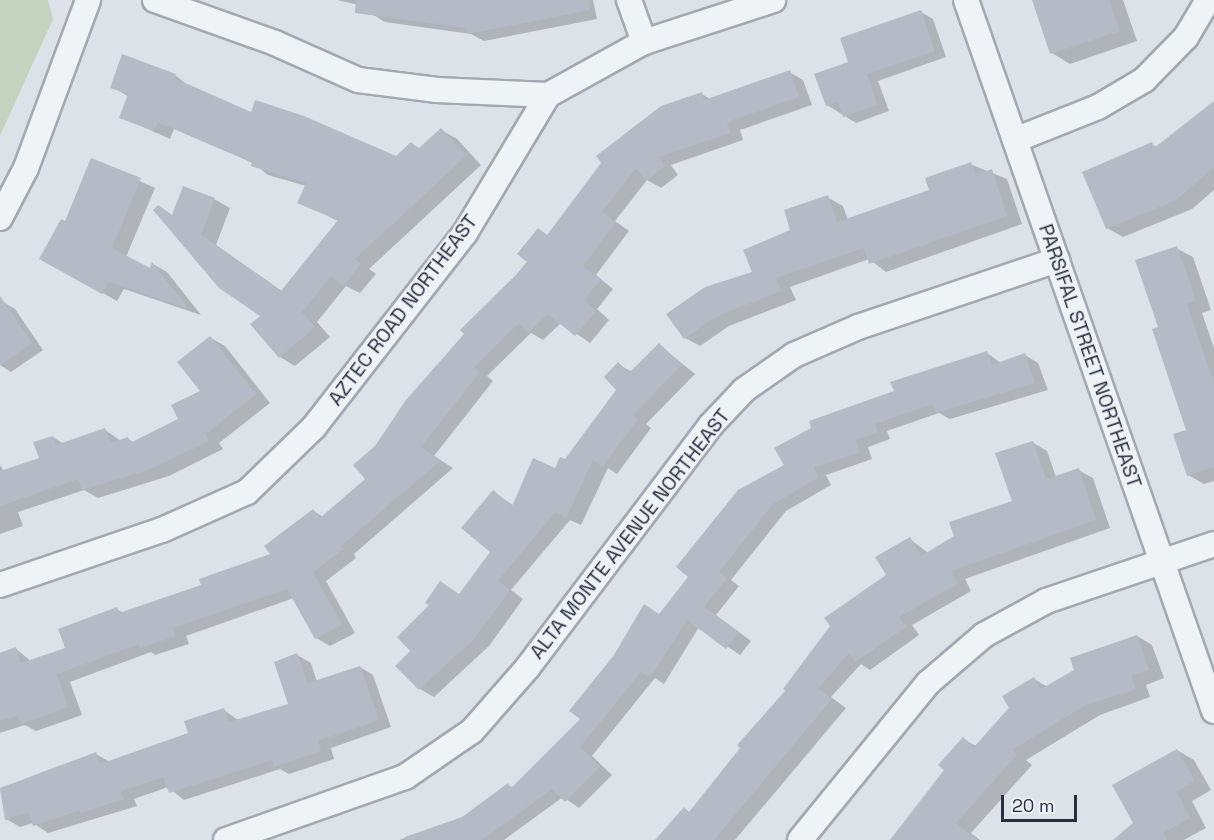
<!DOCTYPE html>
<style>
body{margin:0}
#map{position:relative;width:1214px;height:840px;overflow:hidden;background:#dde2e8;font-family:"Space Grotesk",sans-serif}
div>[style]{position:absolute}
.green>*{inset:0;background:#c4d3be}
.shadow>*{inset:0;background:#0003}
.building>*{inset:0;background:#b4bbc6}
.roads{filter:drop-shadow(2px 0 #a2a9b2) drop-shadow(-2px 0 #a2a9b2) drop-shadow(0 2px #a2a9b2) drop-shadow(0 -2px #a2a9b2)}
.minor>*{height:24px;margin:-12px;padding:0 12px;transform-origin:12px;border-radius:12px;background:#f0f3f6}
span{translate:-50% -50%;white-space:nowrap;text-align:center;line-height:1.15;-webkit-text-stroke:4.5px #edf1f6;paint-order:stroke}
.street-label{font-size:20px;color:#253040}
.scale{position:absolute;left:1001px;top:795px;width:76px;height:27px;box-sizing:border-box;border:3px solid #253040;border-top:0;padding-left:8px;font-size:18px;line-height:21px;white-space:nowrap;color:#253040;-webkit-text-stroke:4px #edf1f6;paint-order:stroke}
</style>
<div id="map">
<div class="green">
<i style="clip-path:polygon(0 0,48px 0,53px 19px,0 136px)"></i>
</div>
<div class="shadow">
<i style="clip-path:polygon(337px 0,593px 0,597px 19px,484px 41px,471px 34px,385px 22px,372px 14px,376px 9px)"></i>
<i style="clip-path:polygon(1034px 0,1123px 0,1137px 41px,1070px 64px,1052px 53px)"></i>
<i style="clip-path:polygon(921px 12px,933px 19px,946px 57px,878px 81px,889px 111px,856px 123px,827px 105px)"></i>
<i style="clip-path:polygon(789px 72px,803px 80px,812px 105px,740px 130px,743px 140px,671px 165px,678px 175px,661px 188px,647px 180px,615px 221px,629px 231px,596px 275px,613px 289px,597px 309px,609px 320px,590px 343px,561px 323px,543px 340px,531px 333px,487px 376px,493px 381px,434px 456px,453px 468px,354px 554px,356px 558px,326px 581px,355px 633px,330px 646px,316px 638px,294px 598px,186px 636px,189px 644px,155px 655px,151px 652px,70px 682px,82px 715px,36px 731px,25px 725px,0 733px,0 654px,16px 649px,31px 661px,67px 649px,116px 609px,124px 613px,203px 586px,273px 555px,314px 511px,323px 517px,367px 479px,376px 447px,548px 236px,702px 94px,710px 99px)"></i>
<i style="clip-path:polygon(175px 75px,190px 87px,252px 114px,396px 158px,412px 144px,421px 149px,441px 130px,457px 139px,481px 165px,369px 269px,376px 274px,360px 293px,346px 286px,317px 322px,330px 337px,295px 366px,280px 357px,262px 316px,158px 207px,173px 216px,214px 199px,230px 208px,216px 245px,282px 291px,338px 221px,299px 202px,306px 186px,268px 175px,253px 163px,174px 129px,170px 139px,121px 117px,129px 97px,112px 87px)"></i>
<i style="clip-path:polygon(1214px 110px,1214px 190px,1192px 209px,1123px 237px,1107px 228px,1151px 144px,1157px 147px)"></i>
<i style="clip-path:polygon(92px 160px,155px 188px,126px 257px,151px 271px,153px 264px,167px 272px,201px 315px,124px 289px,117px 301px,41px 258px,66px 223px)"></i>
<i style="clip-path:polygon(970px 164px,1007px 179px,1022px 224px,886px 272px,869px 259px,790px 287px,796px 300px,729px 326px,700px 346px,685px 338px,827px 197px,843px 206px,848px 220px,931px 191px)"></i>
<i style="clip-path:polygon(1176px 248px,1193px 257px,1211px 310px,1202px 313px,1214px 348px,1214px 481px,1204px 484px,1188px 475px,1187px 431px,1160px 328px)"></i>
<i style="clip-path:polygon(3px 302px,15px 309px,43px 350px,11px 372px,0 365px)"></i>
<i style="clip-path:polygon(211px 338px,225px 346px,270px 403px,219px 443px,223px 449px,169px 476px,98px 498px,84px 490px,18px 512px,23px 526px,0 534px,0 465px,4px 471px,41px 459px,53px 437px,64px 444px,105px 430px,121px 441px,128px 439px,135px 443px,180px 420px,202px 392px)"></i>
<i style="clip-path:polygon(659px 345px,695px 374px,646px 424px,651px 428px,617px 474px,608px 468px,581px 525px,570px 520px,511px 590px,523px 599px,489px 646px,434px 697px,420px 689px,397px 666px,412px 651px,441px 583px,460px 595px,492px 551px,493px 492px,513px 505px,566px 461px,618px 390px,618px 364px,632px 372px)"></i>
<i style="clip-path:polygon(987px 353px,1001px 363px,1025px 355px,1038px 363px,1048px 390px,950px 419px,939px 413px,887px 431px,890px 439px,868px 447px,872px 459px,826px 475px,831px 485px,786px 511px,731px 580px,739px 586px,716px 615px,751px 641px,740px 655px,699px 627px,664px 684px,655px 678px,592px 756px,612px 775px,579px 808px,563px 797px,504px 840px,399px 840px,486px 810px,508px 785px,513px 788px,582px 719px,660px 615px,786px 465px,896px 392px)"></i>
<i style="clip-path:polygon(1032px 442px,1047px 451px,1056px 477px,1078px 470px,1093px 478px,1110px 528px,965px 579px,971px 591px,912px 625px,919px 635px,870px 670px,861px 664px,831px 697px,846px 708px,735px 840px,660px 840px,691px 813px,888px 576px,910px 539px,928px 553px,1014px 502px)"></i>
<i style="clip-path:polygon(1137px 636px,1152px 645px,1164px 678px,1146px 685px,1150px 697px,1100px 715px,1026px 760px,1032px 765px,971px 833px,980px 840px,892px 840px,946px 770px,963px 739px,976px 746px,1034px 679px,1048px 687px)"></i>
<i style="clip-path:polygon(297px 655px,311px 663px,317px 682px,360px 667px,373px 675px,391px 727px,331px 748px,334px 759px,289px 774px,280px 769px,184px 800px,168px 787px,134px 799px,137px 806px,48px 833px,33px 823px,20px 827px,6px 819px,0 789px,96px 754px,110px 762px,190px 734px,224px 710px,238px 720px,290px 705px)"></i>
<i style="clip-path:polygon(1177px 750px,1194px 760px,1211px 790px,1192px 801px,1206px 828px,1184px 840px,1116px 840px,1135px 823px)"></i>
</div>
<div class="building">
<i style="clip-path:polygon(356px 0,589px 0,590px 10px,468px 34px,467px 28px,355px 13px)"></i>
<i style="clip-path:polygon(1032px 0,1109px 0,1120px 31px,1050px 54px)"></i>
<i style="clip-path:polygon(921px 10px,935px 51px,867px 74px,877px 105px,843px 117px,838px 102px,826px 106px,814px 74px,848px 62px,840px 38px)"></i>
<i style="clip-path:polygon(122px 54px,176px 74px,174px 78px,251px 112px,255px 100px,304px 116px,396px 156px,411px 142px,418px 149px,441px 128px,467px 155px,355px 259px,361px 264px,343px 286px,331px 276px,302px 312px,315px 327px,279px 358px,250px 324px,260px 316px,219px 288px,153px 210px,158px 205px,172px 215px,183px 186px,215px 198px,201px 235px,281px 291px,338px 220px,297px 203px,306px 183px,251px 166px,252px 162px,158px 122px,154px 131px,119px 118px,128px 94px,110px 88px)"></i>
<i style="clip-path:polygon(790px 70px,799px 97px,727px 122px,730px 133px,659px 157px,665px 166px,646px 181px,636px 168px,602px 212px,616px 222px,583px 266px,600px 280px,584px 300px,596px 311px,575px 336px,548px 314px,528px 333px,519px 323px,474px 367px,480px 372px,421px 447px,441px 460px,341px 546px,343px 549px,313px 572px,342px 625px,315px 639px,287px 589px,173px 628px,176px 636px,140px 648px,139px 644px,57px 674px,68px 707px,21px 724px,18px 715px,0 721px,0 653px,16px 647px,21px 663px,65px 648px,58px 629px,117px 607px,119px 613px,201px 585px,199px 579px,270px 554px,264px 546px,313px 509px,320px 518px,365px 479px,353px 465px,375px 446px,406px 400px,464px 334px,460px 330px,528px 263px,517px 254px,538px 228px,547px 235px,601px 163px,596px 156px,661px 106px,702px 92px,704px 100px)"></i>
<i style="clip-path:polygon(1214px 101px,1214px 167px,1176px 200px,1106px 229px,1082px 172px,1152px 142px,1154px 148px)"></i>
<i style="clip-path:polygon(91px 158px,141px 178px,112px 248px,150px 268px,152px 262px,189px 309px,109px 282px,102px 294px,39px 259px,61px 219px,65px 221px)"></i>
<i style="clip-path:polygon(971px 162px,975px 175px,992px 169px,1007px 216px,869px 264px,864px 248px,776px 278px,781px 291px,713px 318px,684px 339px,666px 314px,705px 287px,752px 272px,743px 250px,790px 230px,784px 210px,828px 195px,837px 222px,929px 190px,925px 178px)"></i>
<i style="clip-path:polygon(1177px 246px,1196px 301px,1187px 304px,1214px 383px,1214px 467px,1187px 476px,1173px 434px,1186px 430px,1152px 329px,1158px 327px,1135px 260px)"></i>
<i style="clip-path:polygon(0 296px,32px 343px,0 365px)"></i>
<i style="clip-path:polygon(210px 336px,256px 394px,206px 434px,209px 441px,154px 468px,82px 490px,78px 479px,0 506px,0 471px,39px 458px,33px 442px,53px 436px,56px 445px,105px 428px,111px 443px,128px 437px,130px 443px,178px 419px,171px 405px,200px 391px,177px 362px)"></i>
<i style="clip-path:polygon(659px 343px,682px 365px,633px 415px,638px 419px,602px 467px,593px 460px,566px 518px,555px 512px,498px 581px,510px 590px,474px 639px,419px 690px,395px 666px,410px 651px,397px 637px,429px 605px,425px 603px,440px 581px,459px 594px,490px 552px,461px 528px,493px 490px,512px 506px,533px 458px,555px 468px,560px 457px,565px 459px,616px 390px,604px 377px,618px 362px,629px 373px)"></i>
<i style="clip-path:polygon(987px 351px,992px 365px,1025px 353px,1035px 383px,936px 413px,932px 404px,875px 424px,878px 432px,856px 440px,860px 452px,814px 468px,819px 477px,773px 504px,719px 572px,727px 578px,704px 607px,739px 632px,726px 649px,687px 620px,650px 678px,641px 672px,580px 747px,600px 767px,565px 802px,552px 789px,482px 840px,405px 840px,405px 837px,462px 817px,508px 783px,511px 788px,580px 719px,569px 711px,614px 655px,644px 604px,659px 614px,688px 577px,676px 567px,738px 490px,784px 465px,774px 448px,811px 428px,809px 421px,894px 391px,890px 382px)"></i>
<i style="clip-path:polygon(1033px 441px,1046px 479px,1079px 468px,1096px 520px,951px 571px,958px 583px,899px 617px,906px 627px,855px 662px,849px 653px,818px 688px,832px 699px,714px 840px,655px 840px,684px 807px,689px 812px,740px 748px,737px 745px,785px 691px,783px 689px,830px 626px,824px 618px,886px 575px,875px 557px,910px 537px,921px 556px,954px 536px,949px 522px,1012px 501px,995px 453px)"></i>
<i style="clip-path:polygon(1137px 635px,1149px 670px,1131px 676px,1136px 689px,1084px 706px,1012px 750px,1017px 755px,956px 823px,978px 840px,890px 840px,944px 770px,938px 765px,963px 737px,974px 747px,1009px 708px,1002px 696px,1034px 677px,1041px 689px,1074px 670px,1070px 658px)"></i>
<i style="clip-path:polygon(297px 653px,308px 683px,360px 666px,379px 720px,318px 741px,321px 751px,274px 767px,272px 760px,169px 793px,163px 777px,121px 791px,124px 799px,81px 813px,80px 810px,33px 826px,28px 812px,5px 820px,0 788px,96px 752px,100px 764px,188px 733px,184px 721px,224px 708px,229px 722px,288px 704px,274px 662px)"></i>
<i style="clip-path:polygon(1177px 749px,1195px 781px,1176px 791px,1190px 818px,1163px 833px,1167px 840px,1113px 840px,1133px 823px,1112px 785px)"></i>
</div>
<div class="roads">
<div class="minor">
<i style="left:155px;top:0;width:127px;rotate:19.7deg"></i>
<i style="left:275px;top:43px;width:91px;rotate:24deg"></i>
<i style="left:358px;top:80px;width:80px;rotate:7.2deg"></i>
<i style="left:437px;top:90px;width:111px;rotate:2.6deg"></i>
<i style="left:629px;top:0;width:45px;rotate:70.3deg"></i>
<i style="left:966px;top:0;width:753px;rotate:70.77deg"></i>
<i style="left:1015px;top:140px;width:89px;rotate:-21.7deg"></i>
<i style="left:1098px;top:107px;width:53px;rotate:-30.4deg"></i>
<i style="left:1144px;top:80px;width:60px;rotate:-45.7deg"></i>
<i style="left:1186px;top:37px;width:43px;rotate:-59.3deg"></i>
<i style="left:0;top:218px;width:56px;rotate:-62.5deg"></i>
<i style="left:26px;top:168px;width:179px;rotate:-69.7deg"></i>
<i style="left:0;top:585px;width:171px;rotate:-18.8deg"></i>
<i style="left:162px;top:530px;width:93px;rotate:-24.1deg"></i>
<i style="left:247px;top:492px;width:93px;rotate:-44.1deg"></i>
<i style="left:314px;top:427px;width:246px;rotate:-52.1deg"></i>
<i style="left:465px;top:233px;width:161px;rotate:-59deg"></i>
<i style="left:548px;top:95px;width:110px;rotate:-28.9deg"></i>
<i style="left:644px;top:42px;width:136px;rotate:-18deg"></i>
<i style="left:226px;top:840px;width:190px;rotate:-19.4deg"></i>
<i style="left:405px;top:777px;width:81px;rotate:-34.5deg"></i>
<i style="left:472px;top:731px;width:85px;rotate:-48.8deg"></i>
<i style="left:528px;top:667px;width:302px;rotate:-52.9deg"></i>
<i style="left:710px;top:426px;width:50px;rotate:-46.6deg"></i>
<i style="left:744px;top:390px;width:61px;rotate:-35deg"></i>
<i style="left:794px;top:355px;width:70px;rotate:-23.6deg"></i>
<i style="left:858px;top:327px;width:210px;rotate:-18.6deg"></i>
<i style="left:800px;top:840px;width:203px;rotate:-50.8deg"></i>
<i style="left:928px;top:683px;width:74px;rotate:-40.6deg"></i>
<i style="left:984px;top:635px;width:71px;rotate:-28.7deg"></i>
<i style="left:1046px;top:601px;width:177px;rotate:-18.7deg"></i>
</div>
</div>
<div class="street-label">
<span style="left:403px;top:310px;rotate:-53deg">AZTEC ROAD NORTHEAST</span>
<span style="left:1090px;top:356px;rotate:71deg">PARSIFAL STREET NORTHEAST</span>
<span style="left:630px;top:534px;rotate:-52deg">ALTA MONTE AVENUE NORTHEAST</span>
</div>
<div class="scale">20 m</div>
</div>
